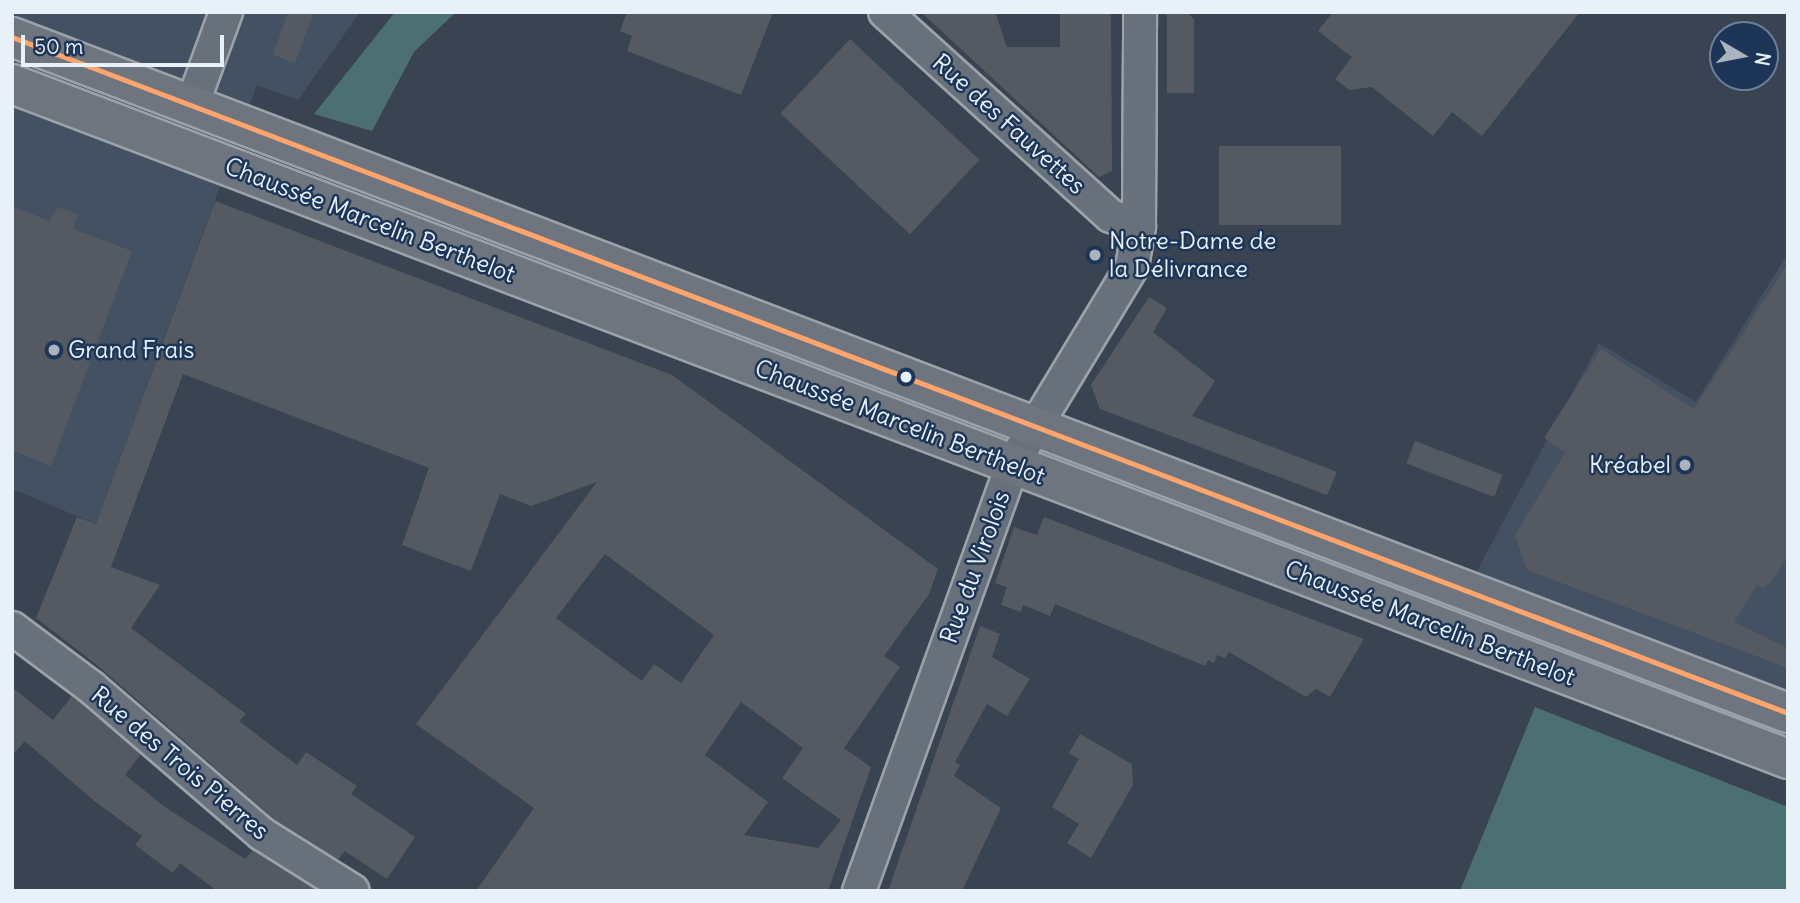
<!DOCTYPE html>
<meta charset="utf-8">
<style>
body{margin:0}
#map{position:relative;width:1800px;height:903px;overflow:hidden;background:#394351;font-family:Delius,sans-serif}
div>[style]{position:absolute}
.built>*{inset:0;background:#435162}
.green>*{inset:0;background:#4c6f74}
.building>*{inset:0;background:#555a62;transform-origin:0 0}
.roads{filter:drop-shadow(2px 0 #9ca2aa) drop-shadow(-2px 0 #9ca2aa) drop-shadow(0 2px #9ca2aa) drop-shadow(0 -2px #9ca2aa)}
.minor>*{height:32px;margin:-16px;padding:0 16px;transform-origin:16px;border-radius:16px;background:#68717b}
.major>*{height:38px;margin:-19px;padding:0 19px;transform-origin:19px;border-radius:19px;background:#6f757e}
.bus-1>*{height:5px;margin:-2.5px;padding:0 2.5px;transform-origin:2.5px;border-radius:2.5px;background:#ffa46d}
.dots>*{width:19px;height:19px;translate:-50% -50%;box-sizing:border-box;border:4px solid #1d3557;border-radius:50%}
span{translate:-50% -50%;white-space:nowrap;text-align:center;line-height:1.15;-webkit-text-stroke:5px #1d3557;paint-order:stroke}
.street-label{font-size:24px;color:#e8f1f8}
.poi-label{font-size:24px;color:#e8f1f8}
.left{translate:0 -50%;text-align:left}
.right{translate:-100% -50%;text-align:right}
.frame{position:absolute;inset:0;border:14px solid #e8f1f8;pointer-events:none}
.north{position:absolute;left:1709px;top:21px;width:70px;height:70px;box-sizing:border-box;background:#1d3557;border:2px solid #6e8097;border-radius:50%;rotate:100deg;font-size:19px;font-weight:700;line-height:28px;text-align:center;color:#e8f1f8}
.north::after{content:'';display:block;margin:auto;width:24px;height:32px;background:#abb4be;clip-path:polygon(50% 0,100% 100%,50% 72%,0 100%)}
.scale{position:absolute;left:21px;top:35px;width:203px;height:32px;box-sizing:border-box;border:4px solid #e8f1f8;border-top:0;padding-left:9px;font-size:21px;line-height:24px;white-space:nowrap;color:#e8f1f8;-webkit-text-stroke:5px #1d3557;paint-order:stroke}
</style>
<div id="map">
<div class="built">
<i style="clip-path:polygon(12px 12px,360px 12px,298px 100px,257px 85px,96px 524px,12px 489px)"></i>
<i style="clip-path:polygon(1788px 253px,1788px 757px,1472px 580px,1599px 343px,1696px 402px)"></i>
</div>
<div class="green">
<i style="clip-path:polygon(395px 12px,456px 12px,414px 52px,372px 131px,314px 114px)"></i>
<i style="clip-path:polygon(1535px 707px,1788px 807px,1788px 891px,1460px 891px)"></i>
</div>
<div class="building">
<i style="clip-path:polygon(288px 12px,314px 12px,295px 63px,273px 55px)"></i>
<i style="clip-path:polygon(627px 12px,773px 12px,741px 95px,627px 51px,632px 36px,620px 31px)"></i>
<i style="clip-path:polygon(921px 12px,995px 12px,1007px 47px,1060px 47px,1060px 12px,1111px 12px,1112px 171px,1099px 177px)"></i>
<i style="clip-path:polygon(1167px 12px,1187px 12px,1194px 19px,1194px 93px,1167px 93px)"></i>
<i style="clip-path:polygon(1333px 12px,1580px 12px,1482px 136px,1452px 112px,1433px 136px,1372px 87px,1349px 90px,1335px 79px,1352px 57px,1318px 31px)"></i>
<i style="left:850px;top:39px;width:177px;height:102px;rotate:43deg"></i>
<i style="left:1219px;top:146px;width:122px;height:79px"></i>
<i style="clip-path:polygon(evenodd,215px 201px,672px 375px,938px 569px,929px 594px,884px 656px,900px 667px,844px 748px,871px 767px,828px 891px,476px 891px,534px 808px,416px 724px,597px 482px,531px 506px,500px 494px,471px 571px,402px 545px,429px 468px,183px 374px,111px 567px,160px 585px,131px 628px,246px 714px,239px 721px,297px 765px,306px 752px,357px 786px,351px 794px,415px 837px,387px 879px,345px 851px,338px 860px,275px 820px,97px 665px,36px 618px,77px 517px,96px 524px,215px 201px,605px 554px,714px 635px,681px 683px,654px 664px,642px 681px,556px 618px,605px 554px,215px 201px,741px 702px,803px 748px,782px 778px,841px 820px,818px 848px,744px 835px,768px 802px,705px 755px,741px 702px)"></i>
<i style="clip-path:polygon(12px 206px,49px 221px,58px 207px,78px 214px,73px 229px,132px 251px,51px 466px,12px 450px)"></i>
<i style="clip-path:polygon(1788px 263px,1788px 556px,1771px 582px,1763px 588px,1757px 585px,1734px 622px,1788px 648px,1788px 668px,1527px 570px,1515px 535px,1565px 453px,1544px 438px,1601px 349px,1694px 409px)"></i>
<i style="clip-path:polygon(1149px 297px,1167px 308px,1153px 332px,1215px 381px,1192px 416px,1337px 472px,1327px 495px,1100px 409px,1091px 385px)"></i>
<i style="left:1415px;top:441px;width:94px;height:24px;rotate:21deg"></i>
<i style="clip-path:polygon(1044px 517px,1198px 576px,1364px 639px,1330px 697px,1316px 689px,1306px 697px,1229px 652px,1225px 658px,1217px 655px,1214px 663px,1208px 660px,1205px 666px,1055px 604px,1050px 616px,1023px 605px,1021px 612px,1001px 605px,1007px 587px,995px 583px,1014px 527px,1037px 535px)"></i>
<i style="clip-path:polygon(980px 626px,1000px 634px,992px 657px,1030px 679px,1007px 716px,987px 704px,955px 762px,960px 765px,954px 776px,1001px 808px,962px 891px,888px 891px)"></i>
<i style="clip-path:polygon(12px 687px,53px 720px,72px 696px,141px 754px,125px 775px,165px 807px,245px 859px,253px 850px,318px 891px,217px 891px,180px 863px,173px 873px,135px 845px,142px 836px,93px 800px,25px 741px,12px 756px)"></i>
<i style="clip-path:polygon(1080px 734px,1132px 764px,1133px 785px,1091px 858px,1067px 843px,1079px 824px,1052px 807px,1079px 759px,1069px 753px)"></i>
</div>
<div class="roads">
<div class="minor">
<i style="left:885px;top:12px;width:304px;rotate:42.1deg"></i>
<i style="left:1111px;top:216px;width:30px;rotate:20deg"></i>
<i style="left:192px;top:105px;width:99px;rotate:-69.9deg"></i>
<i style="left:12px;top:628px;width:99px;rotate:36.8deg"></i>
<i style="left:91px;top:687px;width:225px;rotate:40.7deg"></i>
<i style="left:262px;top:834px;width:107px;rotate:32.1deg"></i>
<i style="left:859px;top:891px;width:453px;rotate:-70.2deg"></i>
<i style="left:1012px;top:465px;width:232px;rotate:-58.8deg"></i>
<i style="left:1132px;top:267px;width:42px;rotate:-80.3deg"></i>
<i style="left:1139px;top:226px;width:214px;rotate:-89.7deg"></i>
</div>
<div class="major">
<i style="left:12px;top:37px;width:1900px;rotate:20.84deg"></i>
<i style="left:12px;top:84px;width:1900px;rotate:20.81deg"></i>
</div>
</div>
<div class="bus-1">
<i style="left:12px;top:37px;width:1900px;rotate:20.84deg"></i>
</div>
<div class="dots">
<i style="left:1095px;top:255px;background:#abb4be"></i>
<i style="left:54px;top:350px;background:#abb4be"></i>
<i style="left:906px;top:377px;background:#e8f1f8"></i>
<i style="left:1685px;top:465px;background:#abb4be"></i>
</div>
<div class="street-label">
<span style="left:1009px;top:124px;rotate:42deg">Rue des Fauvettes</span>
<span style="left:370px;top:220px;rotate:21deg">Chaussée Marcelin Berthelot</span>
<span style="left:900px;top:422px;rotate:21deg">Chaussée Marcelin Berthelot</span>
<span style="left:975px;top:567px;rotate:-70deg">Rue du Virolois</span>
<span style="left:1430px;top:623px;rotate:21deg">Chaussée Marcelin Berthelot</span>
<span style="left:180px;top:763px;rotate:40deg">Rue des Trois Pierres</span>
</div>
<div class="poi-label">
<span class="left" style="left:1109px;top:255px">Notre-Dame de<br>la Délivrance</span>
<span class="left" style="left:68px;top:350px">Grand Frais</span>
<span class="right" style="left:1671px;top:465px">Kréabel</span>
</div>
<div class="frame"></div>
<div class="north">N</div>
<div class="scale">50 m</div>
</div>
